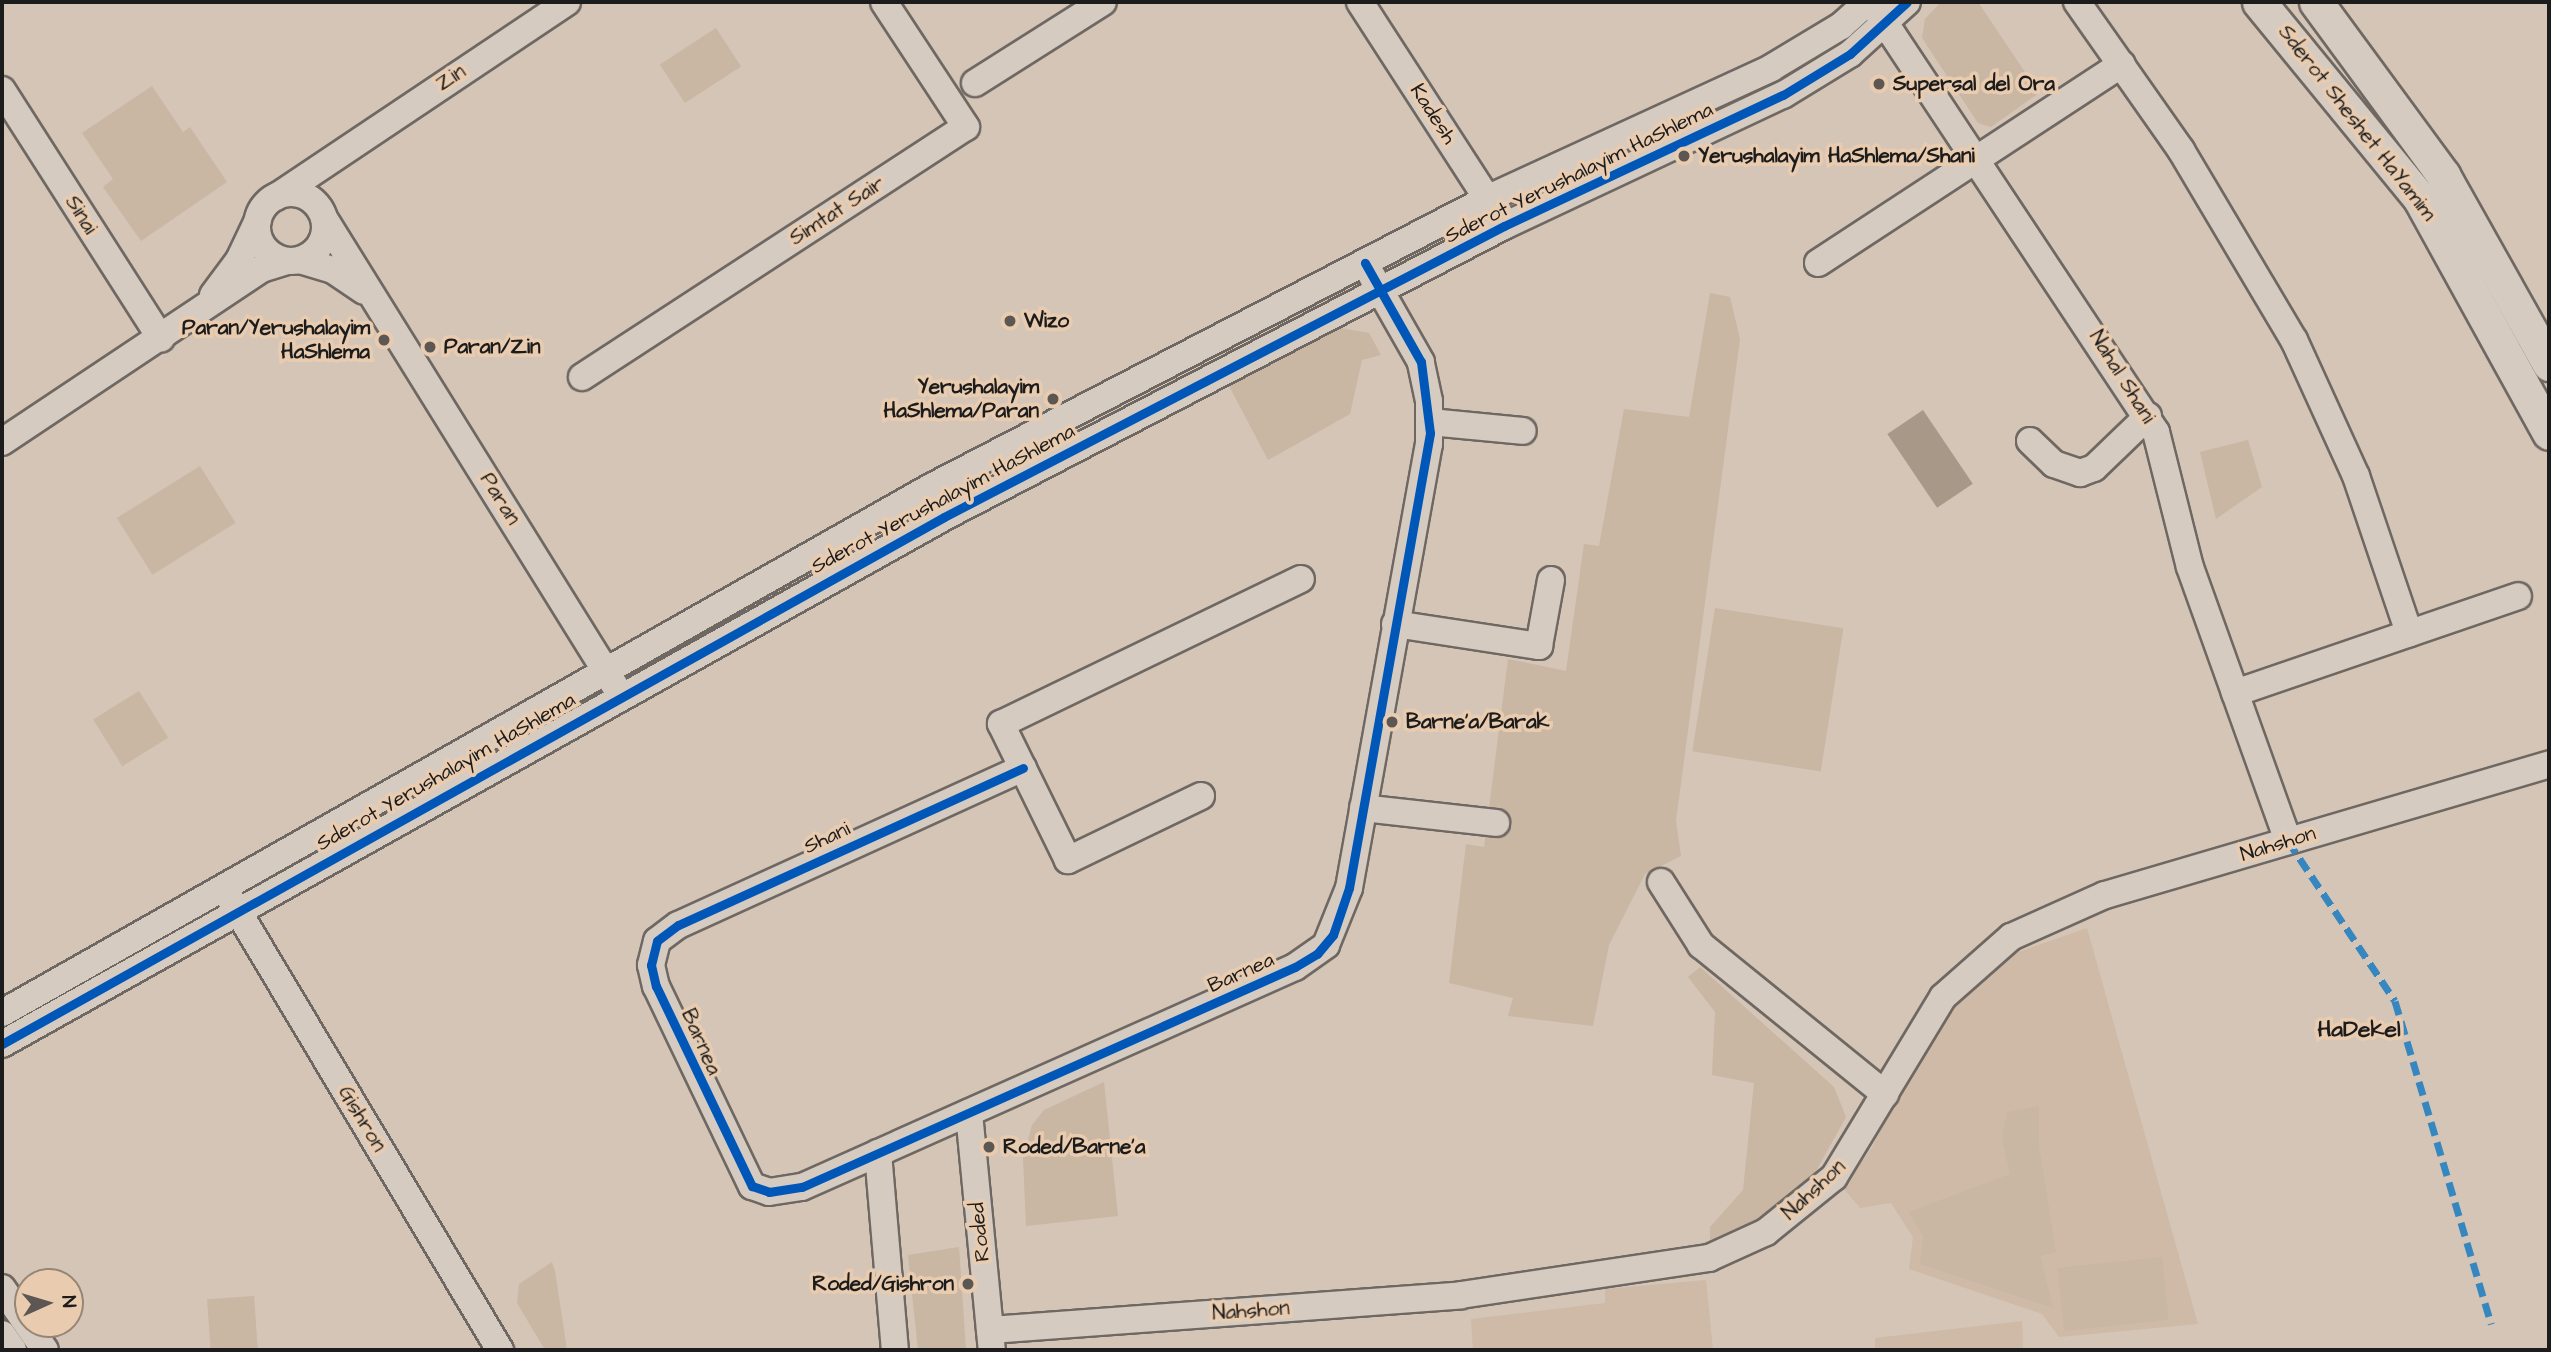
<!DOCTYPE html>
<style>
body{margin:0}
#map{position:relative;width:2551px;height:1352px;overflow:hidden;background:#d4c5b7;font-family:"Architects Daughter",sans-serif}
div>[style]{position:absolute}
.built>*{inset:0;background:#cebaa6}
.green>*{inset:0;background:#c9b6a3;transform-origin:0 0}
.water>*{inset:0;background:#a89888;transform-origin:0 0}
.roads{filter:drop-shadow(2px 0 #6f6862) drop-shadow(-2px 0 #6f6862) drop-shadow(0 2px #6f6862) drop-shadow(0 -2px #6f6862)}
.minor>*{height:26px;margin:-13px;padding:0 13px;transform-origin:13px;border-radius:13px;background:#d6cbc1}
.minor>.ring{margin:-13px;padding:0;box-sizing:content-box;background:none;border:26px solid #d6cbc1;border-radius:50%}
.major>*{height:33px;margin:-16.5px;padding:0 16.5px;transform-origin:16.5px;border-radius:16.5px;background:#d6cbc1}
.quiet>*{height:7px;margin-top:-3.5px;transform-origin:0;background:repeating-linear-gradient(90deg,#3686bf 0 14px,transparent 0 21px)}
.cycleway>*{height:9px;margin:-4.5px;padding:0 4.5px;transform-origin:4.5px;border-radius:4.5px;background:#0057b8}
.dots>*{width:19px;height:19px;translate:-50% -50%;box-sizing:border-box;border:4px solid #e9ccb0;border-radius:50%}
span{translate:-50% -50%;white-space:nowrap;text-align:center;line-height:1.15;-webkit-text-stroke:7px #e9ccb0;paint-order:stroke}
.street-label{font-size:21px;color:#1c1c1c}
.poi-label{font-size:21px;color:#1c1c1c;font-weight:700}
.left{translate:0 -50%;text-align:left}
.right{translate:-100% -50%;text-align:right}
.neighbourhood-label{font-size:23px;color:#1c1c1c;font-weight:700}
.frame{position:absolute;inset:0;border:4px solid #1c1c1c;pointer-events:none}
.north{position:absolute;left:14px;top:1268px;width:70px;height:70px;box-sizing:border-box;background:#e9ccb0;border:2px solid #978675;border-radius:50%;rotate:86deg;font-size:19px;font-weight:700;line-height:28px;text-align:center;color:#1c1c1c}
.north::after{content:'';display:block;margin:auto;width:24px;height:32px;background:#5c5752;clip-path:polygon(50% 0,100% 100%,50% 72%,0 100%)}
</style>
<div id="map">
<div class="built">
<i style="clip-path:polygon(2087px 928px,2198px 1324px,2059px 1337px,2042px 1314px,1909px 1269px,1913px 1237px,1891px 1203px,1860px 1208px,1843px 1188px,1871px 1149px,1934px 1028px,1971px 986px,2010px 955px)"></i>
<i style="clip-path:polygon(1706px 1280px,1713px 1350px,1473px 1350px,1471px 1319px,1605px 1303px,1605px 1289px)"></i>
<i style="clip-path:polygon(2022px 1321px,2023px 1350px,1875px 1350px,1875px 1338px)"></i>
</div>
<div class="green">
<i style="clip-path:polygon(1941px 2px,1978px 2px,2039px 93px,1991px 127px,1978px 123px,1922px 38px,1925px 19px)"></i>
<i style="left:716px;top:28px;width:46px;height:67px;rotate:57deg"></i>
<i style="clip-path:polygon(152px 86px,183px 132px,190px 127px,227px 182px,141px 241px,103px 187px,113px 179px,82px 133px)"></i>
<i style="clip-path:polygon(1710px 293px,1730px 297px,1740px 339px,1676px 821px,1681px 856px,1645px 874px,1609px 945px,1593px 1026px,1508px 1016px,1513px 998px,1449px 983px,1466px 844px,1484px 847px,1508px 659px,1566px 671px,1584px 544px,1599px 546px,1624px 409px,1689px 417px)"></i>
<i style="clip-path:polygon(1335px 327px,1369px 333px,1381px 355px,1362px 360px,1350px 414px,1268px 460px,1229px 386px)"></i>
<i style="clip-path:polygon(2248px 440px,2262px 487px,2216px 519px,2200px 452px)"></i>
<i style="left:200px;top:466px;width:67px;height:98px;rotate:58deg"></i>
<i style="left:1715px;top:608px;width:130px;height:145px;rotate:9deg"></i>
<i style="left:139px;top:691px;width:55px;height:54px;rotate:58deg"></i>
<i style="clip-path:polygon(1700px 967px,1834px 1087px,1846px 1117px,1810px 1182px,1760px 1218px,1710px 1240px,1710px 1227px,1743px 1190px,1754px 1083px,1712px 1075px,1715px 1012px,1688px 977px)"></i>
<i style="clip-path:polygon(1104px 1082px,1118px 1216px,1026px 1226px,1023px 1158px,1032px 1125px,1044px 1110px)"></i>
<i style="clip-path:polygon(2039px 1106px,2039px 1146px,2056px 1252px,2040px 1256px,2053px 1308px,1920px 1264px,1923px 1236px,1909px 1212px,2010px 1174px,2002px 1138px,2007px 1112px)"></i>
<i style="clip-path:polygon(959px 1247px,966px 1350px,918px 1350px,908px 1255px)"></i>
<i style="left:2162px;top:1257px;width:63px;height:105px;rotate:84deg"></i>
<i style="clip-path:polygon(552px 1262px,555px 1271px,567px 1350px,545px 1350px,517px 1303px,519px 1284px)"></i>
<i style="left:254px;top:1296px;width:54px;height:47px;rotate:86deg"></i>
</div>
<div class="water">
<i style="left:1923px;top:410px;width:89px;height:43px;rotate:56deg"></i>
</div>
<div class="roads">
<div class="minor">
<i style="left:1360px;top:2px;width:250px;rotate:57.1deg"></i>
<i style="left:2077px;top:2px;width:181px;rotate:54.9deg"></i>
<i style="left:2181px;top:150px;width:221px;rotate:59.3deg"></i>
<i style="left:2294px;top:340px;width:149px;rotate:65.5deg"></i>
<i style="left:2356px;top:476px;width:166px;rotate:71.3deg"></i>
<i style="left:1877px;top:11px;width:505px;rotate:56.47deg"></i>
<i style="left:2156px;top:432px;width:139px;rotate:75.9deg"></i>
<i style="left:2190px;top:567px;width:291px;rotate:70.3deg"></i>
<i style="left:975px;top:83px;width:151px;rotate:-32.3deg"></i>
<i style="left:2px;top:90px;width:295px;rotate:57.4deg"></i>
<i class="ring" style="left:257px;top:193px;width:42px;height:42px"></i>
<i style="left:276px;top:197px;width:350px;rotate:-33.8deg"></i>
<i style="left:324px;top:218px;width:551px;rotate:58.13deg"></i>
<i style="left:300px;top:260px;width:34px;rotate:17deg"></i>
<i style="left:333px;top:270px;width:37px;rotate:34deg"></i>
<i style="left:1818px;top:263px;width:363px;rotate:-33.2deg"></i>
<i style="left:213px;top:295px;width:44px;rotate:-53.4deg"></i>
<i style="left:239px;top:260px;width:44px;rotate:-64.6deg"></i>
<i style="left:582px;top:377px;width:458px;rotate:-33.1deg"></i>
<i style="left:966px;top:127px;width:149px;rotate:-123.3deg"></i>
<i style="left:1430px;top:422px;width:93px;rotate:5.5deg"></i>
<i style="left:2030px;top:441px;width:33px;rotate:44deg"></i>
<i style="left:2054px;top:464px;width:28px;rotate:19deg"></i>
<i style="left:2080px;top:473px;width:15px;rotate:-20deg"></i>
<i style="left:2094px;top:468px;width:75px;rotate:-43.9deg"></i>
<i style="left:2px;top:442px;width:311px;rotate:-33.7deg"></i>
<i style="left:261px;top:269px;width:27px;rotate:-17deg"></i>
<i style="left:1395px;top:624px;width:146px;rotate:8.7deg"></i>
<i style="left:1539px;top:646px;width:67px;rotate:-79.7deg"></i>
<i style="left:2235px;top:693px;width:299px;rotate:-18.9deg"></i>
<i style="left:1023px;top:768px;width:379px;rotate:155.5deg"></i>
<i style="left:678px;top:925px;width:26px;rotate:143deg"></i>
<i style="left:657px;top:941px;width:25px;rotate:104deg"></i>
<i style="left:651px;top:965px;width:22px;rotate:77deg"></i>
<i style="left:656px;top:986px;width:222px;rotate:64.4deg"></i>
<i style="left:752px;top:1186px;width:18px;rotate:19deg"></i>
<i style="left:769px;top:1192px;width:33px;rotate:-9deg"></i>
<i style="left:802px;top:1187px;width:540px;rotate:-24.05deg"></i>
<i style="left:1295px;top:967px;width:38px;rotate:-35deg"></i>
<i style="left:1326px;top:945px;width:61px;rotate:-68deg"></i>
<i style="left:1349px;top:888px;width:451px;rotate:-79.8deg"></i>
<i style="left:1429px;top:444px;width:43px;rotate:-90deg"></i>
<i style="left:1429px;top:401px;width:40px;rotate:-102deg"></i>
<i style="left:1421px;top:362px;width:99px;rotate:-119.7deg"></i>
<i style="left:1201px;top:796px;width:148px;rotate:154.3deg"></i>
<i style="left:1068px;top:860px;width:152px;rotate:-116.2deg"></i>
<i style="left:1001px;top:724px;width:333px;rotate:-25.8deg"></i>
<i style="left:1363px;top:808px;width:134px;rotate:6.4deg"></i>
<i style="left:1661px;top:882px;width:75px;rotate:57.6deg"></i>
<i style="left:1701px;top:945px;width:237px;rotate:39deg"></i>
<i style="left:230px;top:898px;width:527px;rotate:59.15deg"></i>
<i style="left:2px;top:1013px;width:1068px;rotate:-29.52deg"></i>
<i style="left:931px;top:487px;width:628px;rotate:-27.38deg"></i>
<i style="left:1489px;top:198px;width:311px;rotate:-24.7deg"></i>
<i style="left:1771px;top:68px;width:82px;rotate:-31deg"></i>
<i style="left:1841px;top:26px;width:36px;rotate:-42deg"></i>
<i style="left:2px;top:1044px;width:1079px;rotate:-29.22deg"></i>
<i style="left:944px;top:517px;width:631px;rotate:-27.46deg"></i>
<i style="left:1504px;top:226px;width:308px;rotate:-25.2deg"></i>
<i style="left:1783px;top:95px;width:79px;rotate:-31.5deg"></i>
<i style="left:1850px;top:54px;width:77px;rotate:-42.4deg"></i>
<i style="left:969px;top:1113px;width:238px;rotate:84.5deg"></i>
<i style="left:878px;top:1153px;width:198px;rotate:85.1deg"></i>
<i style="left:2px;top:1288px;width:75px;rotate:55.3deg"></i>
<i style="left:990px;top:1330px;width:472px;rotate:-4.2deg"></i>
<i style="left:1461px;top:1295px;width:251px;rotate:-8.5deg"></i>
<i style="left:1709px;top:1258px;width:63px;rotate:-24.5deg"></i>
<i style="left:1766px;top:1232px;width:87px;rotate:-39deg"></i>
<i style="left:1834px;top:1177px;width:210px;rotate:-58.8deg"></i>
<i style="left:1943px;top:997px;width:91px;rotate:-41.4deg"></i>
<i style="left:2011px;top:937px;width:103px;rotate:-24.1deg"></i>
<i style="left:2105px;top:895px;width:463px;rotate:-16.4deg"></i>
<i style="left:2px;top:1334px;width:19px;rotate:55deg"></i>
</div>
<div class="major">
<i style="left:2259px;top:2px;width:254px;rotate:50.7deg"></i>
<i style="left:2420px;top:199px;width:267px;rotate:61.1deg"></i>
<i style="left:2316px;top:2px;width:215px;rotate:53.7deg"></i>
<i style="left:2443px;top:175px;width:217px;rotate:60.7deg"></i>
</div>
</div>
<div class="quiet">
<i style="left:2288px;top:841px;width:192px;rotate:56.2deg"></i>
<i style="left:2395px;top:1001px;width:337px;rotate:73.4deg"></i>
</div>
<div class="cycleway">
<i style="left:1023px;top:768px;width:379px;rotate:155.5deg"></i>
<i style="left:678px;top:925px;width:26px;rotate:143deg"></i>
<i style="left:657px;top:941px;width:25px;rotate:104deg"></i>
<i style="left:651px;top:965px;width:22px;rotate:77deg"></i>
<i style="left:656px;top:986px;width:222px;rotate:64.4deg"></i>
<i style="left:752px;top:1186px;width:18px;rotate:19deg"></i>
<i style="left:769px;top:1192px;width:33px;rotate:-9deg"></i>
<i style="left:802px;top:1187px;width:540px;rotate:-24.05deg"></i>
<i style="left:1295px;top:967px;width:26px;rotate:-31deg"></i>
<i style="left:1317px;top:954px;width:25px;rotate:-50deg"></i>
<i style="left:1333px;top:935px;width:50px;rotate:-71.2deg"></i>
<i style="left:1349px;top:888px;width:462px;rotate:-79.9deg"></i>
<i style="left:1430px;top:433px;width:72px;rotate:-97.2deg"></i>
<i style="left:1421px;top:362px;width:114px;rotate:-119.5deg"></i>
<i style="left:2px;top:1044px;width:1079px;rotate:-29.22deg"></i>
<i style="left:944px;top:517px;width:631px;rotate:-27.46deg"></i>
<i style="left:1504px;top:226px;width:308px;rotate:-25.2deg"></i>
<i style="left:1783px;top:95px;width:79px;rotate:-31.5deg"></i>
<i style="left:1850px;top:54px;width:77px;rotate:-42.4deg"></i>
</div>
<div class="dots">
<i style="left:1879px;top:84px;background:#5c5752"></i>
<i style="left:1684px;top:156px;background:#5c5752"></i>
<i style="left:1010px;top:321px;background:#5c5752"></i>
<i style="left:384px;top:340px;background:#5c5752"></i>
<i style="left:430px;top:347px;background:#5c5752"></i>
<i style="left:1053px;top:399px;background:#5c5752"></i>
<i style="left:1392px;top:722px;background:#5c5752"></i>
<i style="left:989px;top:1147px;background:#5c5752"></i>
<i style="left:968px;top:1284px;background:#5c5752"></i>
</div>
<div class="street-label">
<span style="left:451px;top:78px;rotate:-33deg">Zin</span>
<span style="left:1433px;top:114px;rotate:57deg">Kadesh</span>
<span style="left:2357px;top:123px;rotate:52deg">Sderot Sheshet HaYamim</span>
<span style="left:1579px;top:173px;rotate:-26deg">Sderot Yerushalayim HaShlema</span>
<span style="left:837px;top:211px;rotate:-33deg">Simtat Sair</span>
<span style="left:81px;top:215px;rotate:58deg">Sinai</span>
<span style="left:2122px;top:377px;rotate:58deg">Nahal Shani</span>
<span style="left:500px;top:499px;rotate:58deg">Paran</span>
<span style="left:943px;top:499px;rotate:-28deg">Sderot Yerushalayim HaShlema</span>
<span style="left:446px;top:772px;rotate:-30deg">Sderot Yerushalayim HaShlema</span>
<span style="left:827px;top:838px;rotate:-25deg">Shani</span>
<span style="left:2278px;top:844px;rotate:-17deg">Nahshon</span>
<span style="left:1241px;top:973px;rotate:-24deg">Barnea</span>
<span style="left:701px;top:1042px;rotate:66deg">Barnea</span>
<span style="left:362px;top:1119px;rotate:59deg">Gishron</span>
<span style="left:1814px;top:1190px;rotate:-43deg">Nahshon</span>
<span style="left:980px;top:1232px;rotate:-96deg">Roded</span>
<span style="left:1251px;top:1311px;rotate:-4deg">Nahshon</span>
</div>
<div class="poi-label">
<span class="left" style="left:1893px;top:84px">Supersal del Ora</span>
<span class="left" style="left:1698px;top:156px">Yerushalayim HaShlema/Shani</span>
<span class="left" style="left:1024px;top:321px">Wizo</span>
<span class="right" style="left:370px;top:340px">Paran/Yerushalayim<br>HaShlema</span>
<span class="left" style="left:444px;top:347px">Paran/Zin</span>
<span class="right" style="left:1039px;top:399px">Yerushalayim<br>HaShlema/Paran</span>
<span class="left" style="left:1406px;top:722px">Barne'a/Barak</span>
<span class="left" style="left:1003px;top:1147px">Roded/Barne'a</span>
<span class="right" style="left:954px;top:1284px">Roded/Gishron</span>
</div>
<div class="neighbourhood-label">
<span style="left:2359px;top:1029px">HaDekel</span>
</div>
<div class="frame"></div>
<div class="north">N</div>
</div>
